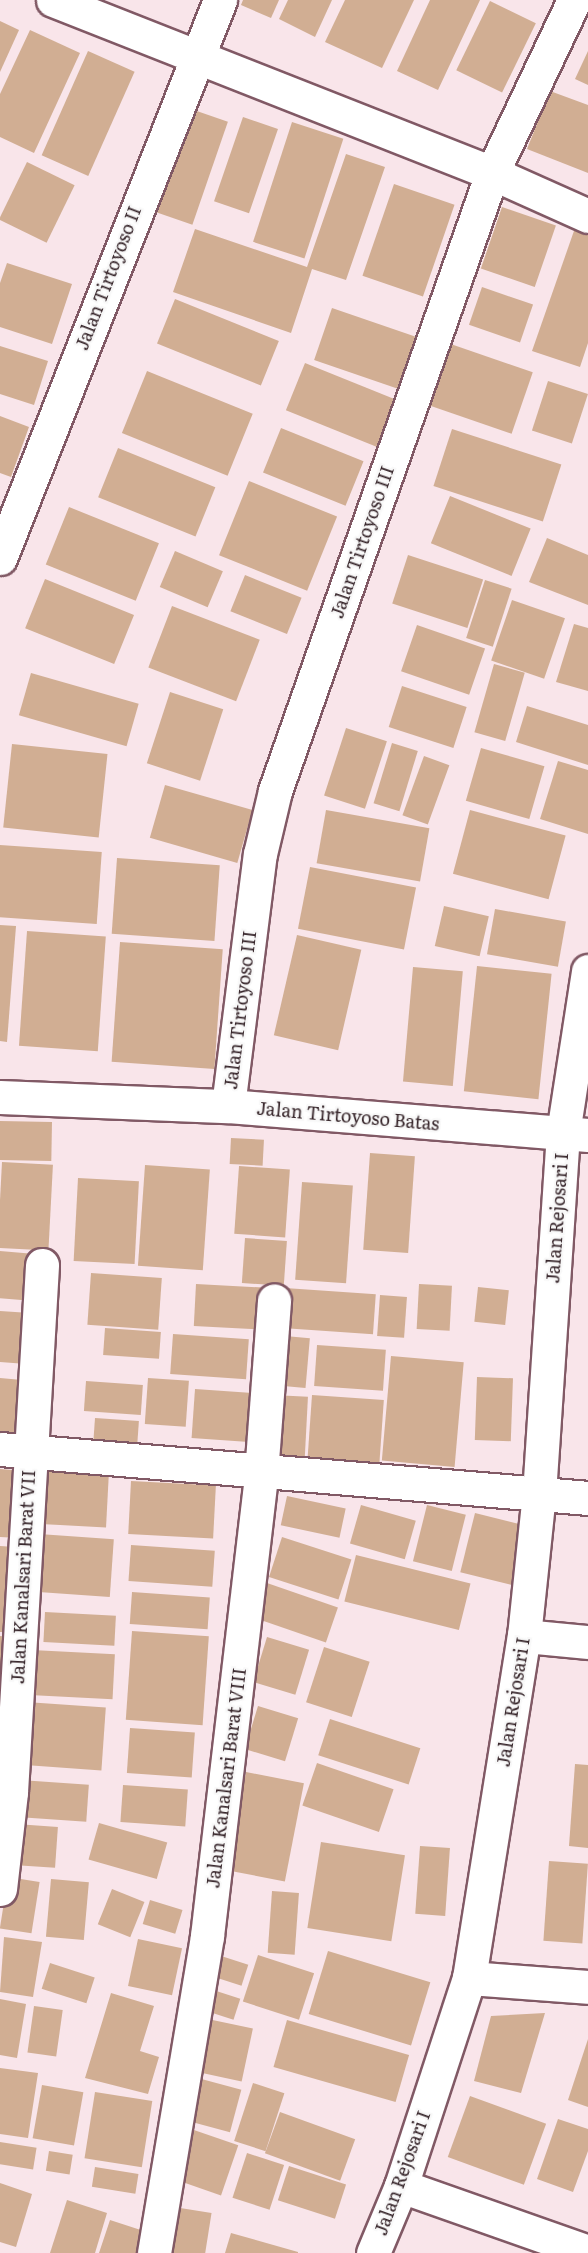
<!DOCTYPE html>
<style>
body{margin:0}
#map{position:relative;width:588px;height:2253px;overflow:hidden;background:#f9e5ea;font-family:Literata,serif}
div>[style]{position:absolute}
.building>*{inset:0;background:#d1ae93;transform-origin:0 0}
.roads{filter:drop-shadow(2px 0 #815965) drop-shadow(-2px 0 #815965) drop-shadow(0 2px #815965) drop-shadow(0 -2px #815965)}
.minor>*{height:33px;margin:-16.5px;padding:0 16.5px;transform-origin:16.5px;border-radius:16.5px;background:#fff}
span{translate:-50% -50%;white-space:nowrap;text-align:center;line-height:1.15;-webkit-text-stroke:4.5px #f8f8f8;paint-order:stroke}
.street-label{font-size:18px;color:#36252a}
</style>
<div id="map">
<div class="building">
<i style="clip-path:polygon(243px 0,279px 0,271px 18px,241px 5px)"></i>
<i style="clip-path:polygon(288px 0,332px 0,315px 37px,279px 19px)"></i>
<i style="clip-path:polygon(345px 0,414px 0,382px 68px,325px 42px)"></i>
<i style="clip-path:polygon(430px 0,480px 0,438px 90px,397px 71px)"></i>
<i style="left:490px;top:1px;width:51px;height:77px;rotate:26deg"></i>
<i style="clip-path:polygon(0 21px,19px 30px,0 72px)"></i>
<i style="clip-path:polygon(30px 30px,80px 53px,34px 153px,0 137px,0 94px)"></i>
<i style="left:88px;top:51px;width:51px;height:114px;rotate:24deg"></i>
<i style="clip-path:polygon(588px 51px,588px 85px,575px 79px)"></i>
<i style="clip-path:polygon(550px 91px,588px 105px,588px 173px,527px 149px)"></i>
<i style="left:191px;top:109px;width:39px;height:109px;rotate:19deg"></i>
<i style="left:243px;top:117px;width:37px;height:89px;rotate:19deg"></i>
<i style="left:292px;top:122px;width:54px;height:126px;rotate:18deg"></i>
<i style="clip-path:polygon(346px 154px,385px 167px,346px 280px,312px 269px,291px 333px,173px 292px,195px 229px,307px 267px)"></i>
<i style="left:27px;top:162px;width:53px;height:64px;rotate:26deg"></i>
<i style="left:394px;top:184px;width:64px;height:97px;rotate:19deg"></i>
<i style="left:502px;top:207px;width:57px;height:65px;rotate:19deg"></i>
<i style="clip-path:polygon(575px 228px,588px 233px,588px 343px,580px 367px,532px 351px)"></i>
<i style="clip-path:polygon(7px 263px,72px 284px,52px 344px,0 327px,0 283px)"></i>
<i style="left:482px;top:287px;width:54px;height:40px;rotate:19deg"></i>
<i style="left:175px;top:299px;width:112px;height:48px;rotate:22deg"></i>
<i style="left:332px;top:308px;width:94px;height:55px;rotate:19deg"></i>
<i style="left:442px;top:341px;width:96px;height:65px;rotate:19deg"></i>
<i style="clip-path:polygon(0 346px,48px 361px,34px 405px,0 394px)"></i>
<i style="left:305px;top:363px;width:99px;height:51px;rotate:22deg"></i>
<i style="left:147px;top:371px;width:114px;height:67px;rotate:22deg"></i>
<i style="left:548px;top:381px;width:42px;height:52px;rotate:18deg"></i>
<i style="clip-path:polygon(0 416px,29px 427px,11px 477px,0 473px)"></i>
<i style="left:281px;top:428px;width:89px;height:48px;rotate:22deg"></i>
<i style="left:452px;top:429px;width:115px;height:60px;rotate:18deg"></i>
<i style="left:118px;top:448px;width:105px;height:53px;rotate:22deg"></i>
<i style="left:249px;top:481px;width:95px;height:80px;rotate:22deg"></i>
<i style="left:450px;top:496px;width:87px;height:51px;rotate:22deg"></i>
<i style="left:69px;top:507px;width:97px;height:62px;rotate:22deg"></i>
<i style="clip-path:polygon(547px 538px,588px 555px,588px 605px,529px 582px)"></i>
<i style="left:175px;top:551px;width:52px;height:39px;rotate:23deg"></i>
<i style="left:408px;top:555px;width:79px;height:51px;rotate:18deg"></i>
<i style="left:245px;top:575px;width:61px;height:39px;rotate:22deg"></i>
<i style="left:45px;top:579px;width:96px;height:53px;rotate:22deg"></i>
<i style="left:485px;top:580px;width:28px;height:61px;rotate:18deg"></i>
<i style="left:512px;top:600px;width:56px;height:64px;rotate:19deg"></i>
<i style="left:172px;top:606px;width:94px;height:66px;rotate:21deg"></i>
<i style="clip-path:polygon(574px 624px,588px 628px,588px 691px,556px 682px)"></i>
<i style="left:417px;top:625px;width:72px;height:49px;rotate:19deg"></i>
<i style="left:494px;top:664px;width:32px;height:71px;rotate:16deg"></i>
<i style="left:31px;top:673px;width:112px;height:44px;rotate:16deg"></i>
<i style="left:402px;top:686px;width:68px;height:43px;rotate:18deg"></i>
<i style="left:170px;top:692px;width:56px;height:75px;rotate:18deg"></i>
<i style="clip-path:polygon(527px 706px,588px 725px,588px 765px,516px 742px)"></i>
<i style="left:346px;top:728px;width:43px;height:71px;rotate:18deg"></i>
<i style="left:392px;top:743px;width:27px;height:63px;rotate:17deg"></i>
<i style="left:12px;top:744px;width:96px;height:84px;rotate:6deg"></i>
<i style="left:481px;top:748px;width:66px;height:55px;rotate:16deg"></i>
<i style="left:424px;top:756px;width:27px;height:63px;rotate:20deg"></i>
<i style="clip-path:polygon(558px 761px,588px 770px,588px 834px,540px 819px)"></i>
<i style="left:165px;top:785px;width:91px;height:55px;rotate:16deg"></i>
<i style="left:326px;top:810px;width:105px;height:54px;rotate:10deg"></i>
<i style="left:470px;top:810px;width:99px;height:66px;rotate:15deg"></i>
<i style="left:0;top:845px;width:102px;height:72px;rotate:4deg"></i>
<i style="left:117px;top:858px;width:103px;height:76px;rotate:4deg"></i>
<i style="left:310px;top:867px;width:108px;height:63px;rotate:11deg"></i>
<i style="left:444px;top:906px;width:46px;height:41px;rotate:13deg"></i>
<i style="left:495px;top:909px;width:72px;height:46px;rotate:10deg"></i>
<i style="clip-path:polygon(0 925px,16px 926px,7px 1042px,0 1041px)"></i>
<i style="left:27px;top:931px;width:79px;height:115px;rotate:4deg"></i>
<i style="left:297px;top:935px;width:66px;height:103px;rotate:13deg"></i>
<i style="left:120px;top:942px;width:103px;height:120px;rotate:4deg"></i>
<i style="left:477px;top:966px;width:75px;height:126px;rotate:6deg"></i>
<i style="left:413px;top:967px;width:50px;height:115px;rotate:5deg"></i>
<i style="left:0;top:1121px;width:52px;height:39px;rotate:1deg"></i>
<i style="left:231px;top:1138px;width:33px;height:26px;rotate:3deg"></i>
<i style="left:370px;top:1153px;width:45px;height:97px;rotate:4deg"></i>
<i style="left:2px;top:1162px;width:51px;height:86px;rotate:3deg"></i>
<i style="left:145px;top:1165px;width:65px;height:101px;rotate:4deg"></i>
<i style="left:239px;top:1166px;width:51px;height:68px;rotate:4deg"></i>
<i style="left:78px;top:1178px;width:61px;height:83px;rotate:3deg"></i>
<i style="left:302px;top:1182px;width:51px;height:98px;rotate:4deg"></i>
<i style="left:245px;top:1238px;width:42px;height:45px;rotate:4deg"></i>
<i style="left:0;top:1251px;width:35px;height:47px;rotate:5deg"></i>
<i style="left:91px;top:1273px;width:71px;height:52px;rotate:4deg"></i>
<i style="left:196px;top:1284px;width:67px;height:42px;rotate:3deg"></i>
<i style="left:419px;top:1284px;width:33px;height:45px;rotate:3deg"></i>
<i style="left:478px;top:1287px;width:31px;height:35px;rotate:6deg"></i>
<i style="left:285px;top:1288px;width:91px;height:40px;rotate:4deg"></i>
<i style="left:380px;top:1295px;width:27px;height:41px;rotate:4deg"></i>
<i style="left:0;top:1311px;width:30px;height:51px;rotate:4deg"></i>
<i style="left:105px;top:1328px;width:56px;height:27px;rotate:4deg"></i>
<i style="left:173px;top:1334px;width:76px;height:40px;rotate:4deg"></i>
<i style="left:274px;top:1335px;width:36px;height:50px;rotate:5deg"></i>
<i style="left:317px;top:1345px;width:69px;height:41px;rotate:4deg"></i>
<i style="left:391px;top:1356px;width:73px;height:105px;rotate:5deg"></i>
<i style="left:477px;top:1377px;width:36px;height:63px;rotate:2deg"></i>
<i style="clip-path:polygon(0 1378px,22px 1380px,17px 1438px,0 1437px)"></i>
<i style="left:148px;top:1378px;width:41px;height:46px;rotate:4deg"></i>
<i style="left:86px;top:1381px;width:57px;height:30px;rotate:4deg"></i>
<i style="left:195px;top:1389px;width:69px;height:49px;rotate:4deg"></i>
<i style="left:273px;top:1395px;width:35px;height:69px;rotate:3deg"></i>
<i style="left:312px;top:1395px;width:72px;height:74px;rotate:4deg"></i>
<i style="left:95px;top:1418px;width:44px;height:35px;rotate:4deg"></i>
<i style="clip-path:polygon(0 1469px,24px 1471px,19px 1538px,0 1537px)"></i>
<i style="left:43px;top:1469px;width:66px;height:55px;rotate:3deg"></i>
<i style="left:131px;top:1481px;width:85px;height:53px;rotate:3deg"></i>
<i style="left:287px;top:1496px;width:60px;height:30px;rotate:12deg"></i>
<i style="left:361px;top:1505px;width:57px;height:40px;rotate:16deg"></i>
<i style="left:427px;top:1505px;width:40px;height:58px;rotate:14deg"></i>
<i style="left:475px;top:1513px;width:58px;height:61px;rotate:14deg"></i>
<i style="left:39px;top:1534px;width:75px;height:58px;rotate:4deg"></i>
<i style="left:282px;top:1537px;width:73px;height:42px;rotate:18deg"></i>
<i style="left:131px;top:1545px;width:84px;height:36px;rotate:4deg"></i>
<i style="clip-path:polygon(0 1546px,15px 1547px,9px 1632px,0 1632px)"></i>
<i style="left:356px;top:1555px;width:118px;height:48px;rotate:14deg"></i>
<i style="left:267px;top:1583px;width:75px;height:37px;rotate:19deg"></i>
<i style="left:132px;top:1592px;width:78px;height:32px;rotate:4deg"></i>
<i style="left:45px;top:1612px;width:71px;height:30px;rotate:3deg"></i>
<i style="left:132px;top:1631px;width:77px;height:89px;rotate:4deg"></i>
<i style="clip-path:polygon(0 1636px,10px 1637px,0 1702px)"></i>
<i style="left:267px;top:1637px;width:44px;height:47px;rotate:17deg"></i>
<i style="left:324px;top:1647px;width:48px;height:58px;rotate:18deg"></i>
<i style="left:32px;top:1650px;width:83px;height:45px;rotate:3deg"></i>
<i style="left:26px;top:1702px;width:80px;height:63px;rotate:4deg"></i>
<i style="left:258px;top:1706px;width:42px;height:45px;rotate:17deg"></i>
<i style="left:330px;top:1719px;width:95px;height:38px;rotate:18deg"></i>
<i style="left:130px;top:1728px;width:65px;height:45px;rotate:4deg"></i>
<i style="left:317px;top:1763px;width:81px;height:45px;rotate:19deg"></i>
<i style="clip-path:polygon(575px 1764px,588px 1765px,588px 1848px,569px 1846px)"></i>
<i style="left:246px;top:1772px;width:59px;height:100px;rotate:11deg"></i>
<i style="left:20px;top:1780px;width:69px;height:37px;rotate:4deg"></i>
<i style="left:123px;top:1785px;width:65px;height:37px;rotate:4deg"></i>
<i style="left:99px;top:1823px;width:71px;height:38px;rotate:16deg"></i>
<i style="left:16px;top:1824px;width:42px;height:41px;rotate:4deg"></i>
<i style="left:321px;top:1842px;width:85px;height:87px;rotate:9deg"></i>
<i style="left:420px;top:1846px;width:30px;height:68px;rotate:4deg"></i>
<i style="left:549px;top:1861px;width:39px;height:80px;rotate:4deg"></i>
<i style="left:8px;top:1877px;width:32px;height:52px;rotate:9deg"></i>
<i style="left:51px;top:1879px;width:38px;height:58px;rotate:5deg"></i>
<i style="left:112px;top:1889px;width:35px;height:38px;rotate:22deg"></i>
<i style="left:272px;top:1891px;width:27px;height:62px;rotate:4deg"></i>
<i style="left:150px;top:1900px;width:34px;height:25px;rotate:17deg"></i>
<i style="clip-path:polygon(4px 1937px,42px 1942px,33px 1997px,0 1992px)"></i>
<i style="left:138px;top:1939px;width:45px;height:48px;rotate:12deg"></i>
<i style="left:328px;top:1951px;width:107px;height:66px;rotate:17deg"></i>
<i style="left:215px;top:1954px;width:35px;height:22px;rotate:18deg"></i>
<i style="left:258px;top:1955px;width:59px;height:49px;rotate:18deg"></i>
<i style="left:50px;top:1963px;width:47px;height:27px;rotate:18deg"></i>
<i style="left:207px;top:1988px;width:35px;height:22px;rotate:18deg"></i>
<i style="clip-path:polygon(111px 1993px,154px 2006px,140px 2051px,159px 2057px,148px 2094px,85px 2078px)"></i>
<i style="clip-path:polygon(0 1999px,26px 2004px,17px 2058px,0 2055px)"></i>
<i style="left:34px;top:2006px;width:29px;height:47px;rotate:8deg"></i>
<i style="clip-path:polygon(545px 2013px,521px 2093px,474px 2081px,491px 2016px)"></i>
<i style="left:203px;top:2018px;width:51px;height:54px;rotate:12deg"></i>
<i style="left:287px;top:2020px;width:127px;height:49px;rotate:16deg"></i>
<i style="clip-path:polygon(588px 2039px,588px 2107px,568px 2100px)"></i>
<i style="clip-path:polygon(0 2068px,38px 2073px,28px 2138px,0 2134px)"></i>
<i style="left:194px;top:2077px;width:49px;height:44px;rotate:15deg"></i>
<i style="left:253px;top:2083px;width:33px;height:61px;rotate:18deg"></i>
<i style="left:42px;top:2085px;width:42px;height:54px;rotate:10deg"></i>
<i style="left:95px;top:2092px;width:58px;height:67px;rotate:9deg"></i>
<i style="left:470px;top:2096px;width:81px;height:65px;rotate:20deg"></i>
<i style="left:280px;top:2112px;width:80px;height:44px;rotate:20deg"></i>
<i style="clip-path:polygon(558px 2119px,588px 2129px,588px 2151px,573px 2192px,537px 2179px)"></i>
<i style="left:191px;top:2129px;width:50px;height:53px;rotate:19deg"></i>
<i style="left:0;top:2142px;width:37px;height:22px;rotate:9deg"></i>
<i style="left:49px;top:2151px;width:24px;height:20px;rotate:9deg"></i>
<i style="left:247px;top:2153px;width:39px;height:47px;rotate:18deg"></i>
<i style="left:289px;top:2166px;width:60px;height:36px;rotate:18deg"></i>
<i style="left:95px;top:2167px;width:44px;height:20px;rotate:9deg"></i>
<i style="clip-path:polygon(0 2183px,32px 2194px,16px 2247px,0 2242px)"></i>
<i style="clip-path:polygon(67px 2200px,107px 2213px,95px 2253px,50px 2253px)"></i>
<i style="left:174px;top:2207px;width:38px;height:47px;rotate:9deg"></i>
<i style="clip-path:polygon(110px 2220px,153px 2234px,147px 2253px,99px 2253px)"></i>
<i style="clip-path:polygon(231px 2233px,298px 2252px,298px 2253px,225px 2253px)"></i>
</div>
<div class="roads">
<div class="minor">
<i style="left:53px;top:0;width:472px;rotate:21.5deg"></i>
<i style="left:492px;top:173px;width:105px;rotate:24.1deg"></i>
<i style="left:0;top:558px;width:600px;rotate:-68.48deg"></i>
<i style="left:0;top:1097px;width:228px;rotate:2.3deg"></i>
<i style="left:228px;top:1106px;width:361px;rotate:4.6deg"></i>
<i style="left:228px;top:1106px;width:254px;rotate:-82.8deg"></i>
<i style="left:260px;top:854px;width:65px;rotate:-76.6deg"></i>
<i style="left:275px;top:791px;width:655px;rotate:-70.65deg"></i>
<i style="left:492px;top:173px;width:191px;rotate:-64.6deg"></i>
<i style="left:0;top:1449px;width:590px;rotate:4.76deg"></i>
<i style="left:524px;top:1636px;width:64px;rotate:5.4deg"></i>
<i style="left:0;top:1889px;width:98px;rotate:-83.5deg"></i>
<i style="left:11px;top:1792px;width:528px;rotate:-86.63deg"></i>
<i style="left:469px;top:1978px;width:119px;rotate:4.3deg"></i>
<i style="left:401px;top:2186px;width:198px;rotate:19.4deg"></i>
<i style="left:154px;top:2253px;width:321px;rotate:-80.5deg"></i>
<i style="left:207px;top:1936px;width:465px;rotate:-83.3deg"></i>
<i style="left:261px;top:1474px;width:174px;rotate:-85.7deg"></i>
<i style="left:373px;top:2253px;width:73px;rotate:-67.3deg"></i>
<i style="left:401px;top:2186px;width:219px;rotate:-71.9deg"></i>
<i style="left:469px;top:1978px;width:346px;rotate:-80.9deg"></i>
<i style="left:524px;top:1636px;width:143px;rotate:-84deg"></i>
<i style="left:539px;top:1494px;width:362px;rotate:-86.2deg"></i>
<i style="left:563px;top:1133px;width:164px;rotate:-81.2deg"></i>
</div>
</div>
<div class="street-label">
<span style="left:108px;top:278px;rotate:-69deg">Jalan Tirtoyoso II</span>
<span style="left:362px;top:542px;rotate:-71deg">Jalan Tirtoyoso III</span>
<span style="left:240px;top:1010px;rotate:-83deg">Jalan Tirtoyoso III</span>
<span style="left:348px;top:1116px;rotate:5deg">Jalan Tirtoyoso Batas</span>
<span style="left:557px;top:1218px;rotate:-86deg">Jalan Rejosari I</span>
<span style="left:23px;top:1577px;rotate:-87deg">Jalan Kanalsari Barat VII</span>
<span style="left:513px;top:1702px;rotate:-81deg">Jalan Rejosari I</span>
<span style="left:226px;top:1778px;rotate:-83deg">Jalan Kanalsari Barat VIII</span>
<span style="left:402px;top:2173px;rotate:-70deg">Jalan Rejosari I</span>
</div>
</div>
